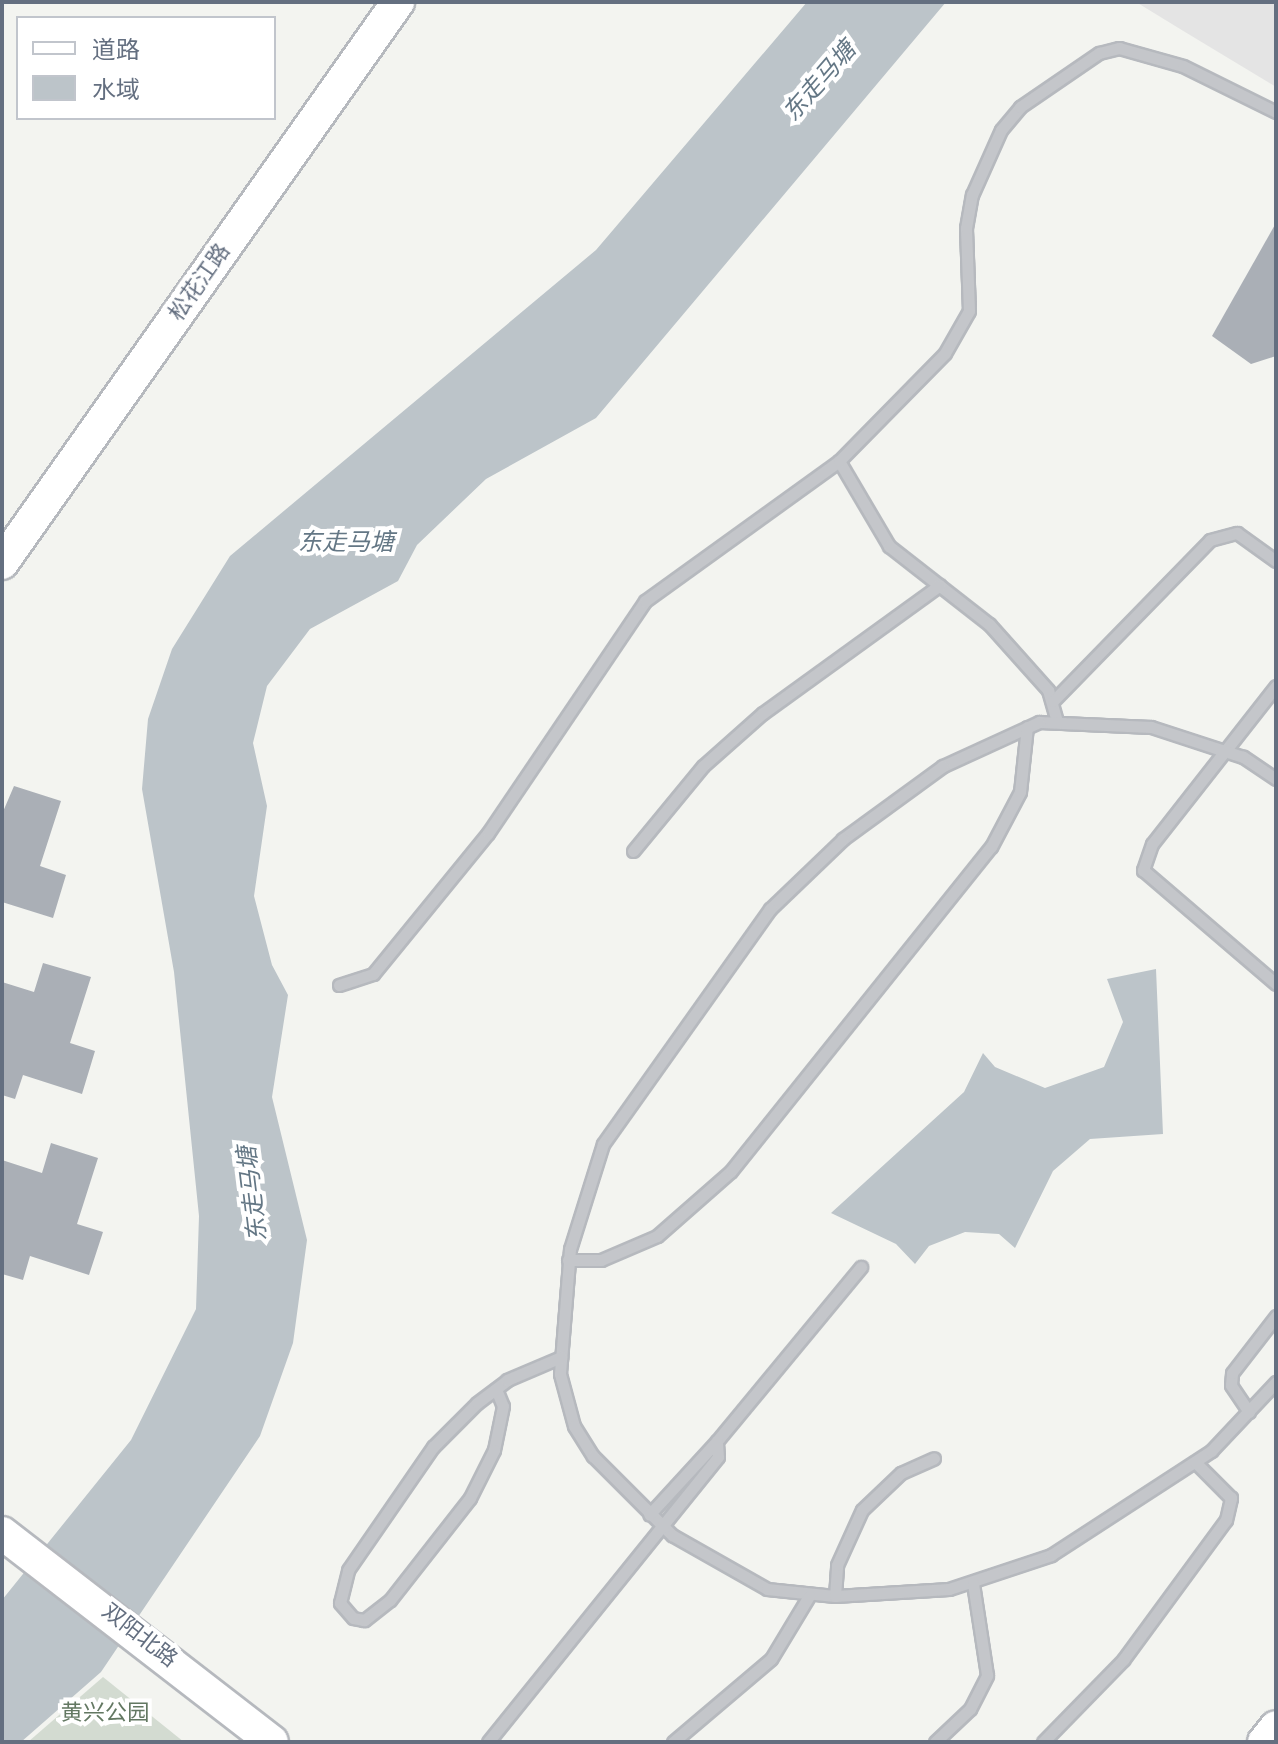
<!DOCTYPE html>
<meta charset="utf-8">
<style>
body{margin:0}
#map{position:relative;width:1278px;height:1744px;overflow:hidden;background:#f3f4f0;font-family:Poppins,"Noto Sans SC",sans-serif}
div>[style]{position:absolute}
.built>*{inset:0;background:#e4e4e4}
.green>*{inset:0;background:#d3dbd1}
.water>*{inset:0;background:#bcc4c9}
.building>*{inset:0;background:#aaafb6}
.roads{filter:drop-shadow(2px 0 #b6b9be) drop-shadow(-2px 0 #b6b9be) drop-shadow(0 2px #b6b9be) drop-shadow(0 -2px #b6b9be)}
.lane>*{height:11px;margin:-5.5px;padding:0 5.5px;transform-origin:5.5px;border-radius:5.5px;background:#c4c6ca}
.secondary>*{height:32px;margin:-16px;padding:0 16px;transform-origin:16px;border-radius:16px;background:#fff}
span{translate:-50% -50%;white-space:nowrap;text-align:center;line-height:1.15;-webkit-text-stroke:8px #fff;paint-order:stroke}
.street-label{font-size:22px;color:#646f80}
.park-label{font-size:22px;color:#637862}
.water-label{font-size:24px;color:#647785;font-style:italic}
.frame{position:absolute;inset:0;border:4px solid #646f80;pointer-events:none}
.legend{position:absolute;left:16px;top:16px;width:260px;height:104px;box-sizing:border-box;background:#fff;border:2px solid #c1c5cc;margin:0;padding:10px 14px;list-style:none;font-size:24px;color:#646f80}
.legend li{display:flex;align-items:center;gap:16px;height:40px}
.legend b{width:40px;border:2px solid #c1c5cc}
</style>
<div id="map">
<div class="built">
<i style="clip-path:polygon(1136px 2px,1276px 2px,1276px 87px,1185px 32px)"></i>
</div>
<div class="green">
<i style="clip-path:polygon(103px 1677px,184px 1742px,28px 1742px)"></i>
</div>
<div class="water">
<i style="clip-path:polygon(807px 2px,946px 2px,596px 418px,486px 479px,417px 545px,398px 581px,310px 629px,267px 686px,253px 743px,267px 806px,254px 896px,272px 965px,288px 995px,272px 1097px,307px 1240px,293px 1343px,260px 1436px,101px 1672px,21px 1742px,2px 1742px,2px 1600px,131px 1440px,196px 1309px,199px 1216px,174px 972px,142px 789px,148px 719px,172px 649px,230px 556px,596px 250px)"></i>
<i style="clip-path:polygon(1156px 969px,1163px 1134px,1090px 1139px,1053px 1171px,1015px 1248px,999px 1234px,965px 1232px,929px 1246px,915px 1264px,896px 1244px,831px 1213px,964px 1092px,983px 1053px,995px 1067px,1045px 1088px,1104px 1067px,1123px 1022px,1107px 979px)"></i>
</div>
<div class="building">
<i style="clip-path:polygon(1276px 223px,1276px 356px,1251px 364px,1212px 336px)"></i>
<i style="clip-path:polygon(14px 786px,61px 801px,40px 866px,66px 875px,53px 918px,2px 902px,2px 814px)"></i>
<i style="clip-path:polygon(43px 963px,91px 977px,70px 1043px,95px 1051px,82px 1094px,23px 1075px,15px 1099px,2px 1095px,2px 982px,34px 992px)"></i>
<i style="clip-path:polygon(51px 1143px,98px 1158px,77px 1224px,103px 1232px,89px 1275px,30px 1256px,23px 1280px,2px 1274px,2px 1160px,42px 1173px)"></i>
</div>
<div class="roads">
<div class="lane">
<i style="left:839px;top:461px;width:99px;rotate:59.5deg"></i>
<i style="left:889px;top:546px;width:127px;rotate:38deg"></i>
<i style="left:989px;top:624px;width:89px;rotate:48.2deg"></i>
<i style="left:1048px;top:690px;width:32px;rotate:74deg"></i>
<i style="left:1276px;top:686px;width:201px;rotate:128.1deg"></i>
<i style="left:1152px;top:844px;width:28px;rotate:109deg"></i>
<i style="left:1143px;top:870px;width:175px;rotate:40.6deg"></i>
<i style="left:1053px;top:701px;width:225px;rotate:-45.7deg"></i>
<i style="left:1210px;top:540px;width:28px;rotate:-15deg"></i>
<i style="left:1237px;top:533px;width:48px;rotate:35.7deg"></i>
<i style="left:1276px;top:779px;width:40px;rotate:-146deg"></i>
<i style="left:1243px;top:757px;width:97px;rotate:-161.9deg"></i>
<i style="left:1151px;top:727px;width:112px;rotate:-177.4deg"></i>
<i style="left:1039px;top:722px;width:106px;rotate:155.4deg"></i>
<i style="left:943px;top:766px;width:124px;rotate:143.9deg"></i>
<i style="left:843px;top:839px;width:101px;rotate:136.2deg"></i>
<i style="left:770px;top:909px;width:288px;rotate:125.4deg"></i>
<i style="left:603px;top:1144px;width:110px;rotate:107.4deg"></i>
<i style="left:570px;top:1249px;width:125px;rotate:94.6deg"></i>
<i style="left:560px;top:1374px;width:54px;rotate:74.9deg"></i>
<i style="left:574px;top:1426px;width:36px;rotate:58deg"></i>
<i style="left:593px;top:1456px;width:112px;rotate:45deg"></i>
<i style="left:672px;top:1535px;width:109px;rotate:29.6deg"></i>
<i style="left:767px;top:1589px;width:68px;rotate:5.9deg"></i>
<i style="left:835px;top:1596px;width:114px;rotate:-3.5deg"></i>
<i style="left:949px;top:1589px;width:108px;rotate:-18.4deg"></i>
<i style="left:1051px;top:1555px;width:191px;rotate:-33deg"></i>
<i style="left:1211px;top:1451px;width:95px;rotate:-46.7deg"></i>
<i style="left:633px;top:851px;width:110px;rotate:-50.5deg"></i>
<i style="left:703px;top:766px;width:80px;rotate:-41.5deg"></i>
<i style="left:763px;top:713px;width:218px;rotate:-35.9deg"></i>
<i style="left:339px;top:985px;width:36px;rotate:-18deg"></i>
<i style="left:373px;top:974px;width:182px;rotate:-50.8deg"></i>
<i style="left:488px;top:833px;width:280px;rotate:-55.9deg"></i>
<i style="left:645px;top:601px;width:239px;rotate:-35.8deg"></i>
<i style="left:839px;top:461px;width:151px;rotate:-45.5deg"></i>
<i style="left:945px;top:353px;width:48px;rotate:-60.3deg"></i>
<i style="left:969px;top:311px;width:83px;rotate:-92.1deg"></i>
<i style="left:966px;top:228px;width:34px;rotate:-80deg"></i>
<i style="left:972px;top:195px;width:71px;rotate:-66deg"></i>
<i style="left:1001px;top:130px;width:30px;rotate:-50deg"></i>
<i style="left:1020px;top:107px;width:96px;rotate:-34.4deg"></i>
<i style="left:1099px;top:53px;width:21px;rotate:-14deg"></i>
<i style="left:1119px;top:48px;width:66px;rotate:15.7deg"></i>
<i style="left:1183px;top:66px;width:104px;rotate:26.3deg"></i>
<i style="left:568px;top:1260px;width:33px"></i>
<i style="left:601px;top:1260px;width:61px;rotate:-23.2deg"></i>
<i style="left:657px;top:1236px;width:98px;rotate:-41.3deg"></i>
<i style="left:731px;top:1171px;width:415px;rotate:-51.3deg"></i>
<i style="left:991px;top:847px;width:62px;rotate:-62.2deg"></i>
<i style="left:1020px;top:792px;width:65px;rotate:-83.9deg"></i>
<i style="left:496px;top:1389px;width:18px;rotate:68deg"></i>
<i style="left:503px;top:1406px;width:45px;rotate:101.6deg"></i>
<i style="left:494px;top:1450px;width:54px;rotate:116.6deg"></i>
<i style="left:470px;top:1498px;width:130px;rotate:128.1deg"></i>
<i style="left:390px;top:1600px;width:33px;rotate:142deg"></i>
<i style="left:364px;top:1620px;width:11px;rotate:-170deg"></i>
<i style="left:353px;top:1618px;width:20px;rotate:-131deg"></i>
<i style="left:340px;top:1603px;width:34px;rotate:-76deg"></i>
<i style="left:348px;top:1570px;width:150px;rotate:-55.4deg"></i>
<i style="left:433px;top:1447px;width:62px;rotate:-45deg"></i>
<i style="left:477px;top:1403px;width:38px;rotate:-37deg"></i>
<i style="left:507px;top:1380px;width:59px;rotate:-23.1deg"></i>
<i style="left:1249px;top:1412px;width:32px;rotate:-124deg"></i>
<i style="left:1231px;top:1385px;width:12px;rotate:-85deg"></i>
<i style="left:1232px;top:1373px;width:72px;rotate:-52.3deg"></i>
<i style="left:717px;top:1441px;width:226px;rotate:-50.4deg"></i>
<i style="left:835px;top:1596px;width:31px;rotate:-86deg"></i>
<i style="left:837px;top:1565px;width:60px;rotate:-65.6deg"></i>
<i style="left:862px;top:1510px;width:54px;rotate:-43.5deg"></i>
<i style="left:901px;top:1473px;width:36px;rotate:-24deg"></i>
<i style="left:488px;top:1742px;width:366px;rotate:-51.1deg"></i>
<i style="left:718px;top:1457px;width:16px;rotate:-94deg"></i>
<i style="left:717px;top:1441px;width:100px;rotate:132.6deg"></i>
<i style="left:673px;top:1742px;width:128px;rotate:-40.3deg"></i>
<i style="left:771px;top:1659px;width:74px;rotate:-58.9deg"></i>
<i style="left:935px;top:1742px;width:48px;rotate:-43.3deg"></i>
<i style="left:970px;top:1709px;width:38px;rotate:-63deg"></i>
<i style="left:987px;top:1675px;width:93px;rotate:-98.7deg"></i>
<i style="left:1043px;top:1742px;width:115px;rotate:-45.7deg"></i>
<i style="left:1123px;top:1660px;width:174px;rotate:-53.7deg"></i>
<i style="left:1226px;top:1520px;width:23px;rotate:-77deg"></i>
<i style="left:1231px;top:1498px;width:51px;rotate:-135deg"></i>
</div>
<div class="secondary">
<i style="left:2px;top:563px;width:687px;rotate:-54.78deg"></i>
<i style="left:2px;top:1533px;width:341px;rotate:37.7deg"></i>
<i style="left:1264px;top:1742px;width:19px;rotate:-51deg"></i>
</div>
</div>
<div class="street-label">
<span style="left:199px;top:282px;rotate:-55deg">松花江路</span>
<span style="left:140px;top:1635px;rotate:38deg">双阳北路</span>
</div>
<div class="park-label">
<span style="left:105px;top:1713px">黄兴公园</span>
</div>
<div class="water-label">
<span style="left:819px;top:81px;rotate:-49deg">东走马塘</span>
<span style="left:346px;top:542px">东走马塘</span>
<span style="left:252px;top:1194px;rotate:-97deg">东走马塘</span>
</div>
<div class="frame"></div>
<ul class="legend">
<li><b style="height:10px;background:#fff"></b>道路</li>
<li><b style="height:22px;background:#bcc4c9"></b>水域</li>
</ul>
</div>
